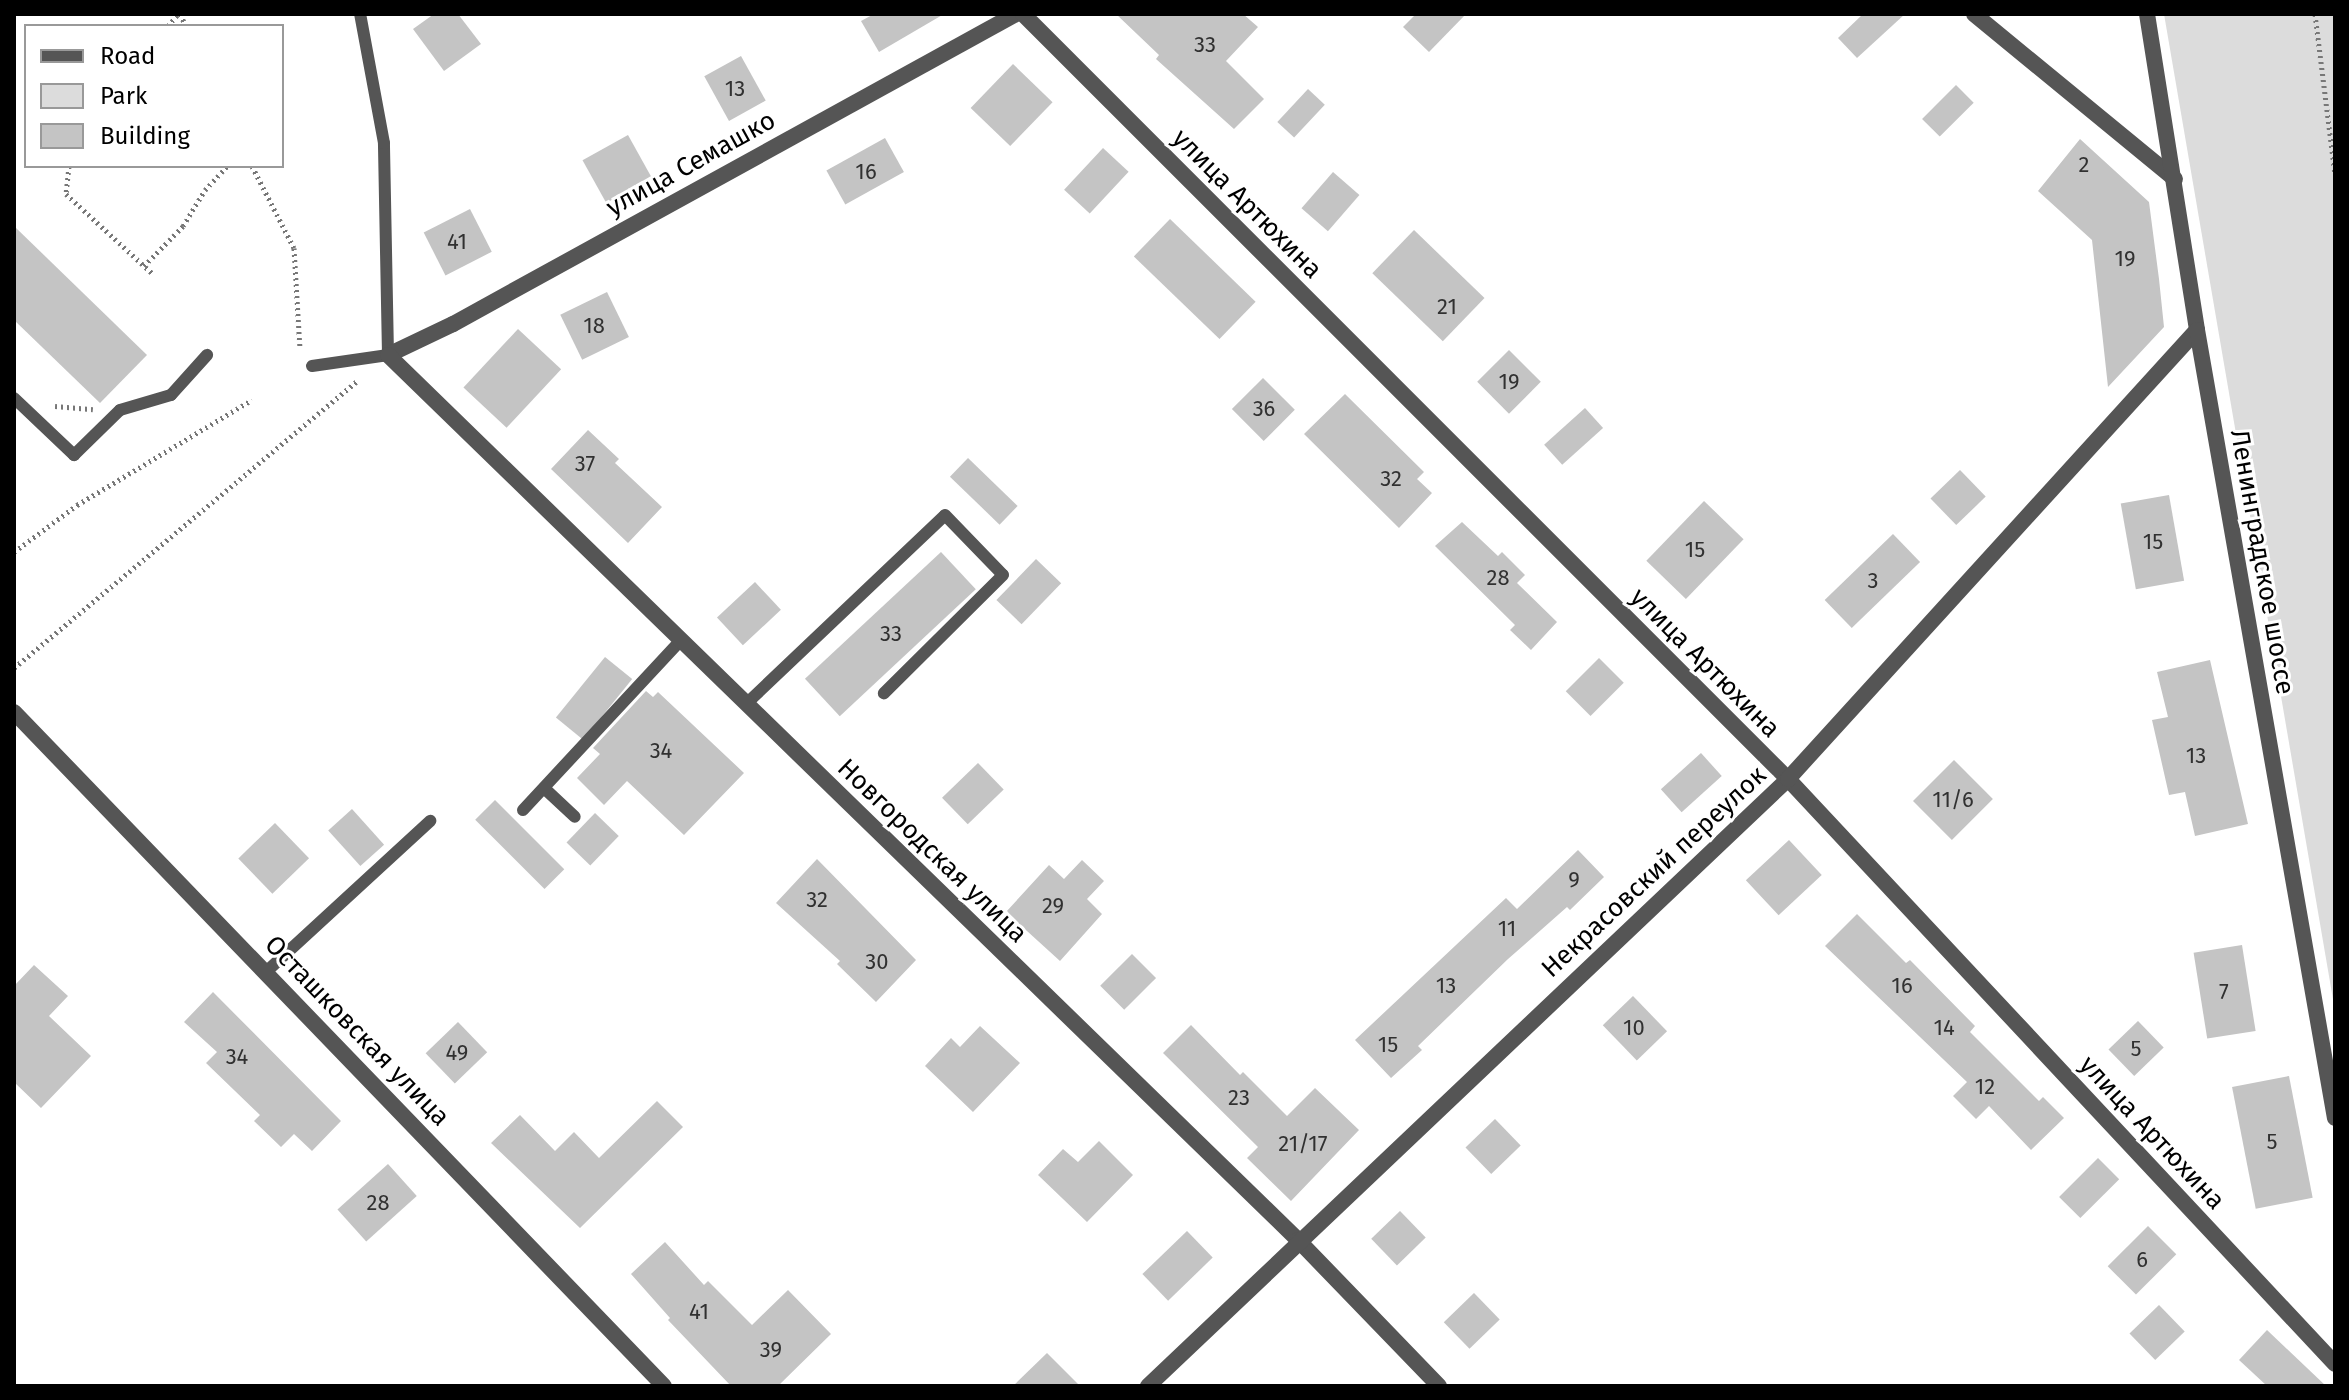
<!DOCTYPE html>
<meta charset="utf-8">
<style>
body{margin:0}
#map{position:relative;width:2349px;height:1400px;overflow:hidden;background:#fff;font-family:"Fira Sans",sans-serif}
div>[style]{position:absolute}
.green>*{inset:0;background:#dcdcdc}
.building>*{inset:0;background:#c4c4c4;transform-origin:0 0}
.path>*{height:5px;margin-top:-2.5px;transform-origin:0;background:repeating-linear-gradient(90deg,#777 0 2px,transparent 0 6px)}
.service>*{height:12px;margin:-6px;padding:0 6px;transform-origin:6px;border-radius:6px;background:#555}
.minor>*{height:16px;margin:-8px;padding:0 8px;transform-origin:8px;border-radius:8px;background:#555}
.tertiary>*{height:16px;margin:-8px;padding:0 8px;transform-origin:8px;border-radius:8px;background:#555}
span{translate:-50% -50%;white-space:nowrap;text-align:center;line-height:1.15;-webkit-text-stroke:6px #fff;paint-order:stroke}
.number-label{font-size:22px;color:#313131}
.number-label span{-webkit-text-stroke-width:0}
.street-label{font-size:26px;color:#000}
.frame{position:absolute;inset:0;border:16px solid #000;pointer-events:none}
.legend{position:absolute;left:24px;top:24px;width:260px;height:144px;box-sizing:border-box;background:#fff;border:2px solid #999;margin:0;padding:10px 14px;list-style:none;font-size:24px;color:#000}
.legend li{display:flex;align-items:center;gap:16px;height:40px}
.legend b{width:40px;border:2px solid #999}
</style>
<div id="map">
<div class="green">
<i style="clip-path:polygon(2164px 14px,2335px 14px,2335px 1011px)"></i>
</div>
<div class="building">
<i style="clip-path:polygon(434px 14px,458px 14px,481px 44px,444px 71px,413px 29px)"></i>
<i style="clip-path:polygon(874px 14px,944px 14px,879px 52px,861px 21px)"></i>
<i style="clip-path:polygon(1116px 14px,1243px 14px,1258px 27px,1226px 61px,1264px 99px,1234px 129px,1156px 59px,1159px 55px)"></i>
<i style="clip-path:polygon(1416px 14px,1466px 14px,1429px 52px,1403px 27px)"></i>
<i style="clip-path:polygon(1863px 14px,1905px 14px,1857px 58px,1838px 38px)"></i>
<i style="left:741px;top:56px;width:51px;height:42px;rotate:61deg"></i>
<i style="left:1013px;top:64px;width:55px;height:61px;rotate:44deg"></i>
<i style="left:1956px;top:85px;width:25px;height:48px;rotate:45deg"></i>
<i style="left:1308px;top:89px;width:23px;height:45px;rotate:43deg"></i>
<i style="left:628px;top:135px;width:49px;height:52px;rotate:61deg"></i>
<i style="left:885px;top:138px;width:39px;height:67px;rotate:61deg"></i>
<i style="clip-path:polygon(2080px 139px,2149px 202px,2159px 279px,2164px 327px,2108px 387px,2092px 240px,2038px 191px)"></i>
<i style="left:1103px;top:148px;width:35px;height:57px;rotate:43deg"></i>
<i style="left:1333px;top:172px;width:35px;height:48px;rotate:41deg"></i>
<i style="left:470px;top:209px;width:48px;height:52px;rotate:63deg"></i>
<i style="left:1170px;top:219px;width:119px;height:52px;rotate:44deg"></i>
<i style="clip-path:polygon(14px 226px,147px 355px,100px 403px,14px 320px)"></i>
<i style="left:1414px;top:230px;width:98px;height:60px;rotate:44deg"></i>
<i style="left:607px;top:292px;width:50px;height:52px;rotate:64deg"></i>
<i style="left:518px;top:329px;width:59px;height:80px;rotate:43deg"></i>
<i style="left:1509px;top:350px;width:45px;height:45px;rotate:45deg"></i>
<i style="left:1263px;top:378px;width:45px;height:44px;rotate:45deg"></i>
<i style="clip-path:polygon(1345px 394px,1424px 472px,1417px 479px,1432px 493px,1399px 528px,1304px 434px)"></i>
<i style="left:1585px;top:408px;width:27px;height:55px;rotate:48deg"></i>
<i style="clip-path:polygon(588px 430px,619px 459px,615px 463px,662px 507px,628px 543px,551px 469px)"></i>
<i style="left:968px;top:458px;width:69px;height:26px;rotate:44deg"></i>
<i style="left:1960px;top:470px;width:37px;height:41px;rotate:46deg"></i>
<i style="left:2169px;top:495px;width:87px;height:49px;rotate:80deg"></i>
<i style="left:1704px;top:501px;width:55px;height:83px;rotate:44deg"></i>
<i style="clip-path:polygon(1462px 522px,1498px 556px,1502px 552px,1525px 575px,1517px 583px,1557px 622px,1531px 650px,1510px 630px,1515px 625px,1435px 546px)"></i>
<i style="left:1893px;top:534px;width:39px;height:95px;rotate:46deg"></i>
<i style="left:941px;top:552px;width:51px;height:186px;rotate:47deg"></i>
<i style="left:1036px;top:559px;width:35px;height:57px;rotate:44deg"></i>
<i style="left:755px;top:582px;width:38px;height:52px;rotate:47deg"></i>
<i style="left:605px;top:657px;width:35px;height:78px;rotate:39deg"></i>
<i style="left:1599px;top:658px;width:35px;height:47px;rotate:45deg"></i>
<i style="clip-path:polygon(2210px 660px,2248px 824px,2195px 836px,2185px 792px,2169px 795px,2152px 720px,2168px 717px,2157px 672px)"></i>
<i style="clip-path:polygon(646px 691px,653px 697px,658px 692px,744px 773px,684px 835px,627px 781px,604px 805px,577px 778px,600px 754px,593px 748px)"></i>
<i style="left:1701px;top:753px;width:31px;height:54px;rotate:48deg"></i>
<i style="left:1954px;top:760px;width:55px;height:58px;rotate:45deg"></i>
<i style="left:978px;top:763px;width:37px;height:50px;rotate:46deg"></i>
<i style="left:495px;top:800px;width:98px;height:28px;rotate:45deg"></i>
<i style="left:352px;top:809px;width:48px;height:32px;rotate:48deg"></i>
<i style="left:595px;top:813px;width:33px;height:41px;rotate:44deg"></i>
<i style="left:275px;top:823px;width:49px;height:51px;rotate:46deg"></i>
<i style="left:1789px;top:840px;width:48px;height:59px;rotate:47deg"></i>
<i style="clip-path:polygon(1578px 850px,1604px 877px,1570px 910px,1567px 907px,1508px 959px,1418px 1046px,1422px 1050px,1391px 1078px,1355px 1040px,1506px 898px,1517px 909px)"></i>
<i style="clip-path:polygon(817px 859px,916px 960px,876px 1002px,837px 964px,840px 961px,776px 903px)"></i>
<i style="clip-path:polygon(1082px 860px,1104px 881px,1087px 899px,1102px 914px,1060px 961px,1006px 912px,1049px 865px,1064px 879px)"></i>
<i style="clip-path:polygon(1857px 914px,1906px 963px,1910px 960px,1975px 1026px,1970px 1032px,2039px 1101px,2043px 1097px,2064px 1118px,2031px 1150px,1989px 1106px,1976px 1119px,1953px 1096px,1967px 1082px,1825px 946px)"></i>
<i style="left:2242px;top:945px;width:87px;height:49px;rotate:81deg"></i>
<i style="left:1132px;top:954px;width:34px;height:45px;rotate:45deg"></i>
<i style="clip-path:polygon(34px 965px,68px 996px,49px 1016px,91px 1056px,41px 1108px,14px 1082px,14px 986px)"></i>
<i style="clip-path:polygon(213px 992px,341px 1121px,312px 1151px,294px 1134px,281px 1147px,254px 1121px,260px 1115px,206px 1063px,217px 1052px,184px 1022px)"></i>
<i style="left:1633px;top:996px;width:49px;height:42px;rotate:46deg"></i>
<i style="left:2138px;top:1021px;width:37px;height:41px;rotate:46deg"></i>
<i style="left:458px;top:1022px;width:42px;height:45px;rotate:46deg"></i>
<i style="clip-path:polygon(1191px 1025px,1240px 1075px,1243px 1072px,1287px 1116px,1315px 1088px,1359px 1130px,1291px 1201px,1247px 1158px,1258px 1147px,1163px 1053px)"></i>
<i style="clip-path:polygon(980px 1026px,1020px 1063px,973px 1112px,925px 1066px,951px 1038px,960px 1047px)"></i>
<i style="left:2289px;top:1076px;width:124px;height:58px;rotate:79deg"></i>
<i style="clip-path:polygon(657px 1101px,683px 1127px,580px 1228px,491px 1143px,520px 1115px,555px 1151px,574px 1132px,599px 1158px)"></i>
<i style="left:1495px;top:1119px;width:37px;height:41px;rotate:46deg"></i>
<i style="clip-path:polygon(1099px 1141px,1133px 1175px,1087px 1222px,1038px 1175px,1063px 1149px,1078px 1162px)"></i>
<i style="left:2098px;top:1158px;width:30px;height:55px;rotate:45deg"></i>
<i style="left:388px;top:1164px;width:43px;height:68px;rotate:48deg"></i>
<i style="left:1400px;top:1211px;width:37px;height:40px;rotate:46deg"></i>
<i style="left:2148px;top:1226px;width:40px;height:57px;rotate:45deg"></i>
<i style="left:1187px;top:1231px;width:37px;height:62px;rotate:46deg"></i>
<i style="clip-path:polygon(665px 1242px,704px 1285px,708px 1281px,752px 1325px,788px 1290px,831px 1334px,778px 1386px,731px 1386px,668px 1320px,670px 1318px,631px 1274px)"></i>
<i style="left:1474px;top:1293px;width:37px;height:42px;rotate:46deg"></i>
<i style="left:2159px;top:1305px;width:37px;height:41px;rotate:46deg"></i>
<i style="clip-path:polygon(2267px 1330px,2326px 1386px,2267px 1386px,2239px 1360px)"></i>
<i style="clip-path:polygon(1047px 1353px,1080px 1386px,1013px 1386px)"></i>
</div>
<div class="path">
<i style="left:180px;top:14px;width:13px;rotate:63deg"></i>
<i style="left:2315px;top:14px;width:162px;rotate:82.9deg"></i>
<i style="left:168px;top:26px;width:16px;rotate:-50deg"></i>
<i style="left:69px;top:166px;width:28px;rotate:96deg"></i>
<i style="left:66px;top:194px;width:117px;rotate:42.6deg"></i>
<i style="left:252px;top:166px;width:92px;rotate:62.9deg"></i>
<i style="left:294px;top:248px;width:101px;rotate:86.6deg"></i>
<i style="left:144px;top:266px;width:56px;rotate:-45.7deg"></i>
<i style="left:183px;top:226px;width:42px;rotate:-58.6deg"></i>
<i style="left:205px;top:190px;width:33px;rotate:-47deg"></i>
<i style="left:55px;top:406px;width:38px;rotate:5deg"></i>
<i style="left:14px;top:552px;width:79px;rotate:-36.7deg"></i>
<i style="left:77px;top:505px;width:204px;rotate:-31deg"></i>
<i style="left:14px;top:668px;width:447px;rotate:-39.9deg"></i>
</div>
<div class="service">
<i style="left:312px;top:366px;width:77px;rotate:-8.2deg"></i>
<i style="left:388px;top:355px;width:212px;rotate:-91.1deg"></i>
<i style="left:384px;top:143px;width:131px;rotate:-100.5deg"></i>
<i style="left:14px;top:398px;width:83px;rotate:43.5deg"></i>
<i style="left:74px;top:455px;width:64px;rotate:-44.4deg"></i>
<i style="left:120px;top:410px;width:53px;rotate:-16.4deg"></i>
<i style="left:171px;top:395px;width:54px;rotate:-48deg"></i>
<i style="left:746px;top:704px;width:274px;rotate:-43.5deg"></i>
<i style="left:945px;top:515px;width:83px;rotate:46deg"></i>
<i style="left:1003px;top:575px;width:168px;rotate:135.2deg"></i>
<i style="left:544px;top:788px;width:42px;rotate:43.1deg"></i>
<i style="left:523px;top:810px;width:232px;rotate:-47.1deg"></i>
<i style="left:267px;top:971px;width:222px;rotate:-42.6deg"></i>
</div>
<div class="minor">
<i style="left:1016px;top:14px;width:643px;rotate:151.16deg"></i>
<i style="left:453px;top:324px;width:72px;rotate:154.5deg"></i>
<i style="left:388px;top:355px;width:1269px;rotate:44.2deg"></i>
<i style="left:1298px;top:1240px;width:203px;rotate:46deg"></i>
<i style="left:1023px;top:14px;width:1082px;rotate:45deg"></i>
<i style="left:1788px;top:779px;width:801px;rotate:46.92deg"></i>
<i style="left:1974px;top:14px;width:260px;rotate:39.4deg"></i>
<i style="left:14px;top:712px;width:936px;rotate:46.04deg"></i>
<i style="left:1148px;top:1386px;width:882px;rotate:-43.48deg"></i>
<i style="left:1788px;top:779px;width:607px;rotate:-47.67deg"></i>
</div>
<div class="tertiary">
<i style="left:2147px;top:14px;width:320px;rotate:81deg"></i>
<i style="left:2197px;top:330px;width:800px;rotate:80.07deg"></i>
</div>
<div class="number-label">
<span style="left:1205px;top:45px">33</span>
<span style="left:735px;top:89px">13</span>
<span style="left:2084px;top:165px">2</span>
<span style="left:866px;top:172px">16</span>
<span style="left:457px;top:242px">41</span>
<span style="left:2125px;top:259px">19</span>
<span style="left:1447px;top:307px">21</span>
<span style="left:594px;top:326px">18</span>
<span style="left:1509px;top:382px">19</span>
<span style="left:1264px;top:409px">36</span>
<span style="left:585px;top:464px">37</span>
<span style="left:1391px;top:479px">32</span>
<span style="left:2153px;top:542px">15</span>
<span style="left:1695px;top:550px">15</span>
<span style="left:1498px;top:578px">28</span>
<span style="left:1873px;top:581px">3</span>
<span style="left:891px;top:634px">33</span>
<span style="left:661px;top:751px">34</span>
<span style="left:2196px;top:756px">13</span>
<span style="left:1953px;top:800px">11/6</span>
<span style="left:1574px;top:880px">9</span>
<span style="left:817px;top:900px">32</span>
<span style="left:1053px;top:906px">29</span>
<span style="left:1507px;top:929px">11</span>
<span style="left:877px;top:962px">30</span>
<span style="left:1446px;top:986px">13</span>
<span style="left:1902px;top:986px">16</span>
<span style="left:2224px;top:992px">7</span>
<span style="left:1634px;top:1028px">10</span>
<span style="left:1944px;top:1028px">14</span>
<span style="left:1388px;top:1045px">15</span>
<span style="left:2136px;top:1049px">5</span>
<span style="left:457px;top:1053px">49</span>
<span style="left:237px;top:1057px">34</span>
<span style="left:1985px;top:1087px">12</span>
<span style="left:1239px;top:1098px">23</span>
<span style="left:2272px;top:1142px">5</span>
<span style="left:1303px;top:1144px">21/17</span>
<span style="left:378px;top:1203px">28</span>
<span style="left:2142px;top:1260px">6</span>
<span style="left:699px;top:1312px">41</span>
<span style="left:771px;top:1350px">39</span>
</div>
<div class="street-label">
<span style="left:691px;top:164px;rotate:-29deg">улица Семашко</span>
<span style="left:1247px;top:204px;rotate:45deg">улица Артюхина</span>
<span style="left:2262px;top:562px;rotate:80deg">Ленинградское шоссе</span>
<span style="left:1705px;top:663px;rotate:45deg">улица Артюхина</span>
<span style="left:932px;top:851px;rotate:44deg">Новгородская улица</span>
<span style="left:1654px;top:872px;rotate:-43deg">Некрасовский переулок</span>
<span style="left:357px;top:1031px;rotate:46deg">Осташковская улица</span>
<span style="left:2152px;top:1133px;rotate:47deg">улица Артюхина</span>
</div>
<div class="frame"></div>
<ul class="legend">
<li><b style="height:10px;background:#555"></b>Road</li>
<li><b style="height:22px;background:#dcdcdc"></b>Park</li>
<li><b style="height:22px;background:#c4c4c4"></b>Building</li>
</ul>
</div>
